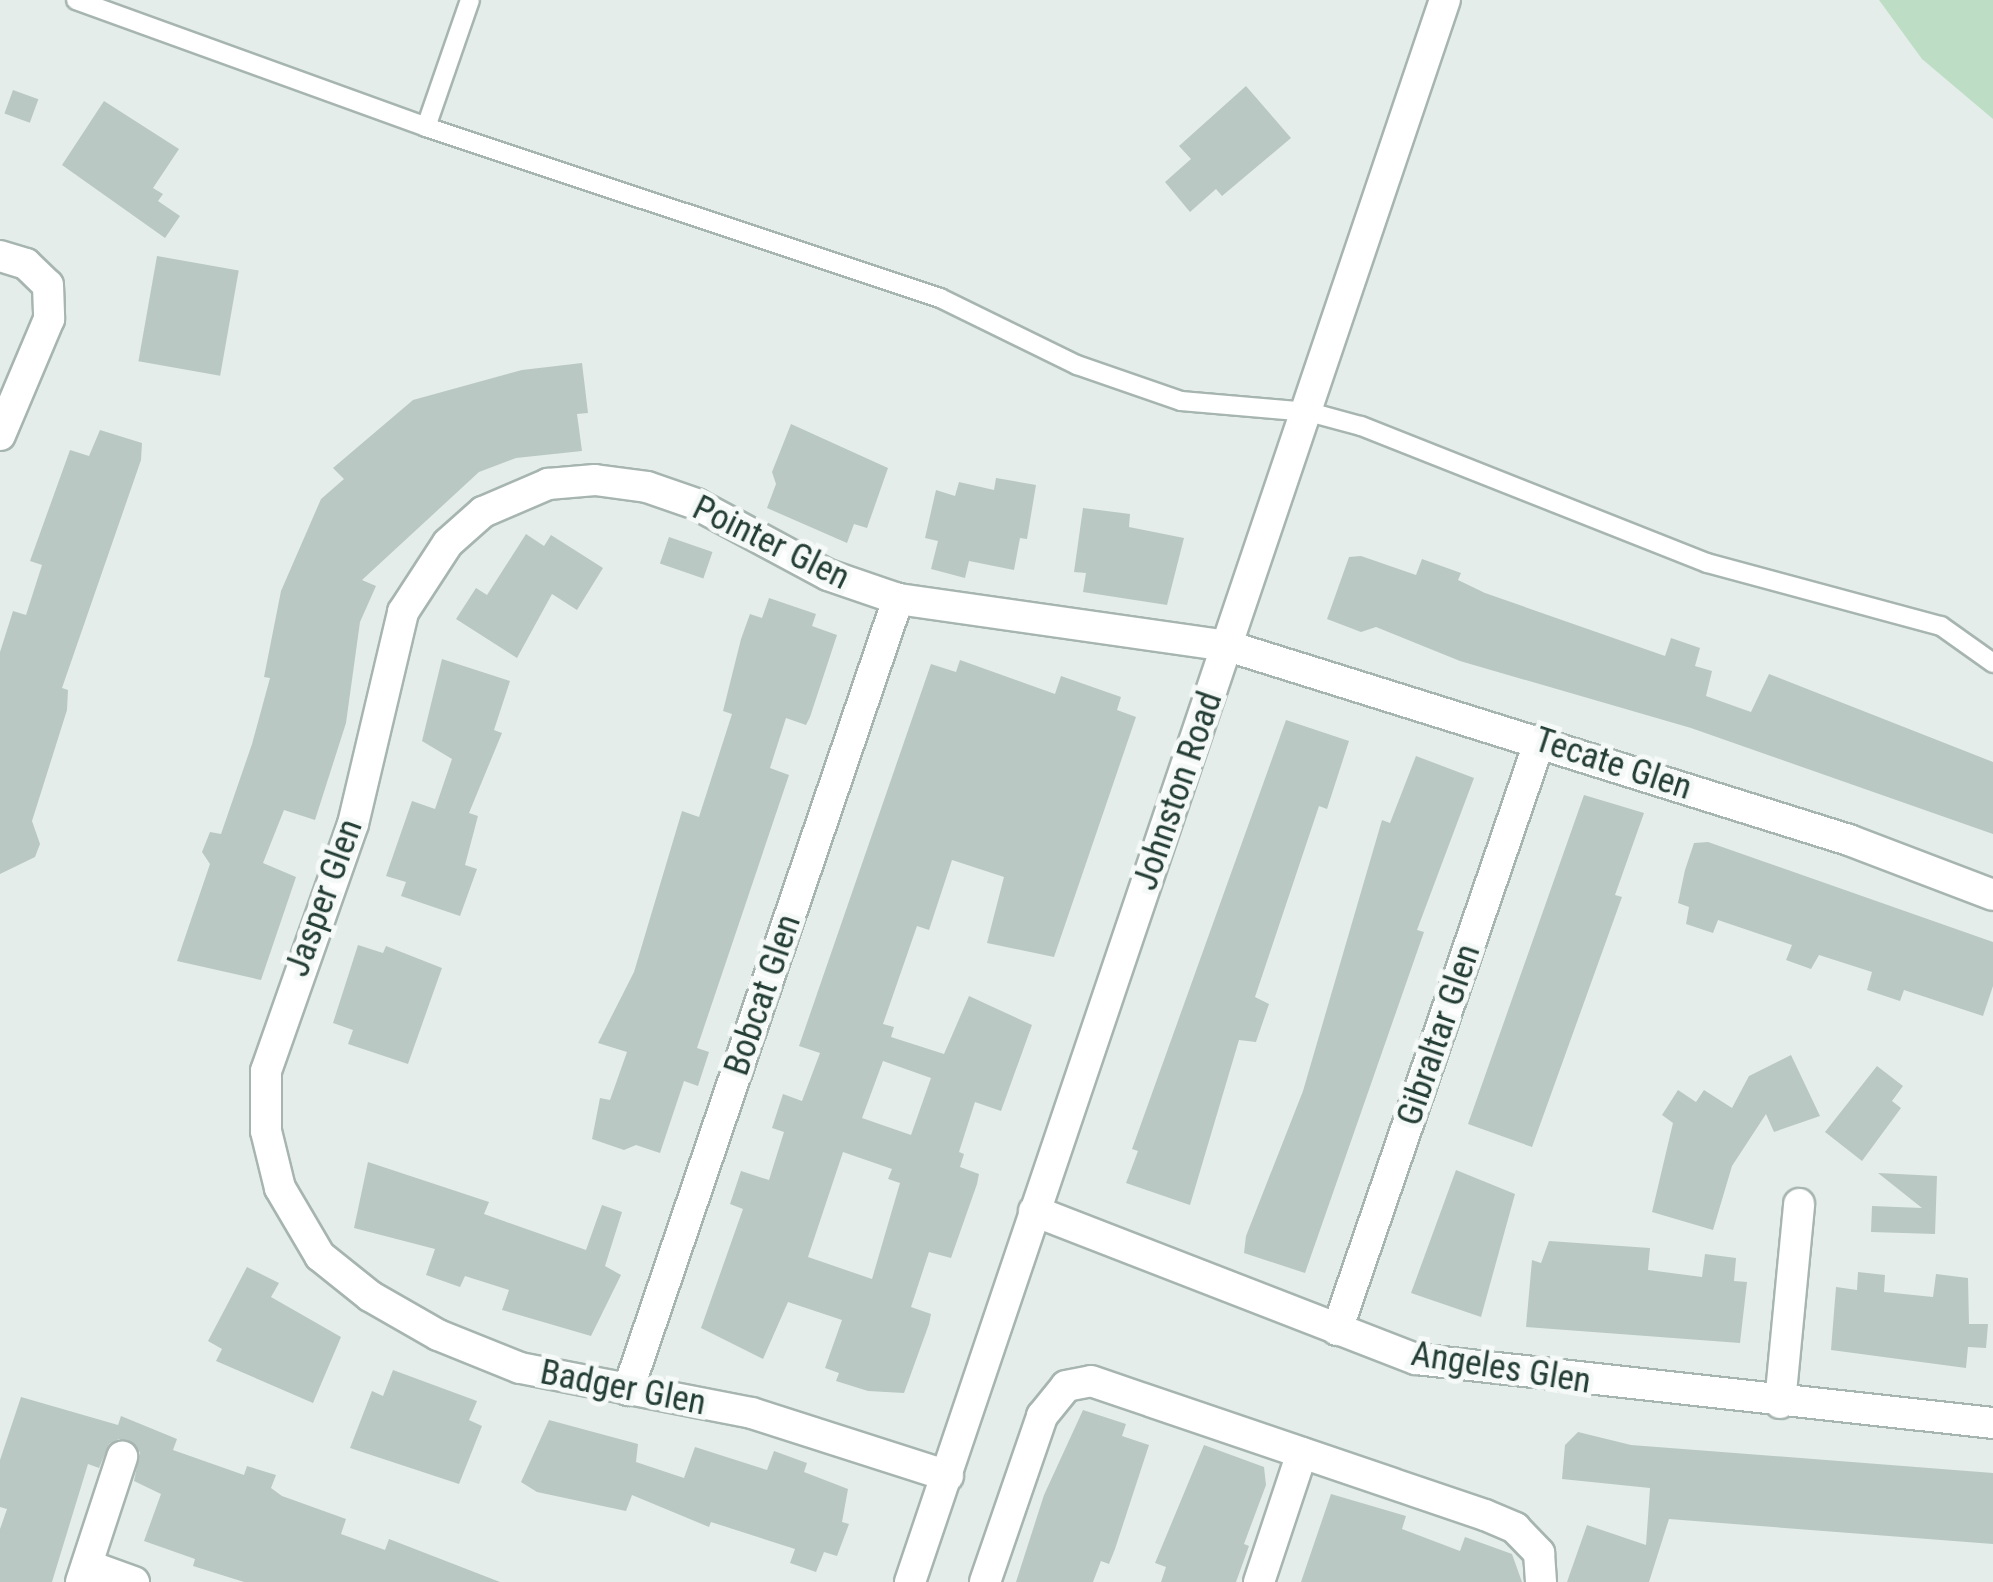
<!DOCTYPE html>
<style>
body{margin:0}
#map{position:relative;width:1993px;height:1582px;overflow:hidden;background:#e4ede9;font-family:"Roboto Condensed",sans-serif}
div>[style]{position:absolute}
.green>*{inset:0;background:#beddc5}
.building>*{inset:0;background:#b9c8c2;transform-origin:0 0}
.roads{filter:drop-shadow(2px 0 #a7b5b0) drop-shadow(-2px 0 #a7b5b0) drop-shadow(0 2px #a7b5b0) drop-shadow(0 -2px #a7b5b0)}
.lane>*{height:18px;margin:-9px;padding:0 9px;transform-origin:9px;border-radius:9px;background:#fff}
.street>*{height:30px;margin:-15px;padding:0 15px;transform-origin:15px;border-radius:15px;background:#fff}
span{translate:-50% -50%;white-space:nowrap;text-align:center;line-height:1.15;-webkit-text-stroke:10px #f5f9f7;paint-order:stroke}
.street-label{font-size:35px;color:#243e36}
</style>
<div id="map">
<div class="green">
<i style="clip-path:polygon(1879px 0,1993px 0,1993px 119px,1922px 59px)"></i>
</div>
<div class="building">
<i style="clip-path:polygon(1246px 86px,1291px 138px,1222px 196px,1216px 189px,1190px 212px,1165px 182px,1191px 159px,1179px 146px)"></i>
<i style="left:13px;top:90px;width:27px;height:25px;rotate:20deg"></i>
<i style="clip-path:polygon(104px 101px,179px 149px,153px 188px,163px 194px,158px 201px,180px 216px,165px 238px,62px 165px)"></i>
<i style="left:157px;top:256px;width:83px;height:107px;rotate:10deg"></i>
<i style="clip-path:polygon(582px 363px,588px 413px,577px 414px,582px 451px,516px 458px,479px 472px,362px 580px,376px 586px,360px 622px,346px 723px,315px 820px,284px 810px,263px 863px,296px 877px,261px 980px,177px 961px,210px 864px,202px 852px,210px 832px,221px 834px,252px 744px,270px 678px,264px 677px,281px 591px,321px 499px,344px 479px,333px 468px,413px 400px,522px 370px)"></i>
<i style="clip-path:polygon(791px 424px,888px 468px,867px 528px,854px 524px,847px 543px,767px 508px,776px 484px,772px 472px)"></i>
<i style="clip-path:polygon(100px 430px,142px 443px,141px 460px,62px 688px,68px 690px,67px 710px,32px 821px,40px 844px,35px 857px,0 874px,0 652px,13px 611px,26px 615px,42px 565px,30px 561px,70px 450px,89px 456px)"></i>
<i style="clip-path:polygon(996px 478px,1036px 485px,1027px 539px,1020px 538px,1014px 570px,969px 561px,965px 578px,931px 569px,938px 541px,925px 538px,936px 490px,955px 496px,959px 482px,994px 490px)"></i>
<i style="clip-path:polygon(1083px 508px,1130px 514px,1129px 527px,1184px 538px,1167px 605px,1083px 592px,1086px 573px,1074px 572px)"></i>
<i style="clip-path:polygon(526px 534px,544px 546px,551px 535px,603px 568px,577px 610px,552px 594px,517px 658px,456px 619px,476px 588px,487px 595px)"></i>
<i style="left:669px;top:537px;width:46px;height:28px;rotate:19deg"></i>
<i style="clip-path:polygon(1361px 556px,1416px 575px,1422px 559px,1461px 573px,1458px 580px,1485px 593px,1665px 656px,1671px 638px,1700px 648px,1695px 666px,1712px 671px,1706px 696px,1751px 712px,1769px 674px,1993px 762px,1993px 834px,1691px 728px,1460px 661px,1376px 627px,1361px 632px,1327px 619px,1349px 557px)"></i>
<i style="clip-path:polygon(769px 598px,816px 614px,812px 626px,837px 635px,810px 717px,806px 725px,786px 718px,770px 768px,789px 775px,697px 1048px,709px 1052px,698px 1086px,684px 1081px,660px 1153px,636px 1145px,624px 1150px,592px 1139px,600px 1098px,610px 1100px,627px 1052px,598px 1043px,634px 972px,682px 811px,699px 817px,732px 714px,723px 711px,741px 639px,750px 614px,762px 618px)"></i>
<i style="clip-path:polygon(442px 659px,510px 681px,494px 730px,502px 733px,469px 813px,478px 816px,465px 865px,477px 869px,460px 916px,401px 896px,406px 882px,386px 876px,412px 801px,435px 809px,452px 759px,422px 741px)"></i>
<i style="clip-path:polygon(evenodd,960px 660px,1055px 694px,1061px 676px,1121px 697px,1117px 710px,1136px 717px,1054px 957px,987px 943px,1004px 877px,952px 860px,929px 930px,917px 926px,883px 1024px,894px 1027px,891px 1037px,944px 1054px,969px 996px,1032px 1025px,1001px 1111px,975px 1102px,959px 1152px,964px 1154px,960px 1167px,979px 1174px,977px 1184px,951px 1258px,929px 1252px,911px 1307px,931px 1314px,929px 1324px,904px 1393px,868px 1391px,836px 1381px,839px 1373px,825px 1368px,842px 1320px,788px 1302px,763px 1359px,701px 1328px,743px 1209px,730px 1204px,741px 1171px,769px 1180px,784px 1132px,772px 1128px,783px 1094px,802px 1101px,820px 1053px,799px 1046px,931px 664px,956px 672px,960px 660px,883px 1061px,931px 1078px,911px 1135px,862px 1118px,883px 1061px,960px 660px,843px 1152px,892px 1169px,888px 1179px,900px 1183px,872px 1279px,808px 1257px,843px 1152px)"></i>
<i style="clip-path:polygon(1286px 720px,1349px 741px,1327px 809px,1319px 806px,1255px 997px,1269px 1004px,1256px 1042px,1239px 1040px,1190px 1205px,1126px 1183px,1138px 1151px,1132px 1149px)"></i>
<i style="clip-path:polygon(1416px 756px,1474px 778px,1417px 930px,1424px 932px,1305px 1273px,1244px 1253px,1246px 1236px,1303px 1091px,1382px 820px,1390px 823px)"></i>
<i style="clip-path:polygon(1584px 795px,1644px 813px,1615px 895px,1622px 897px,1532px 1147px,1468px 1124px)"></i>
<i style="clip-path:polygon(1708px 842px,1993px 942px,1993px 986px,1983px 1016px,1904px 990px,1900px 1001px,1867px 990px,1872px 972px,1819px 955px,1811px 969px,1786px 960px,1792px 945px,1718px 920px,1713px 933px,1686px 924px,1689px 907px,1678px 903px,1685px 870px,1694px 843px)"></i>
<i style="clip-path:polygon(358px 945px,383px 953px,386px 946px,442px 968px,408px 1064px,348px 1044px,353px 1030px,333px 1023px)"></i>
<i style="clip-path:polygon(1791px 1055px,1820px 1116px,1774px 1132px,1766px 1114px,1732px 1166px,1713px 1230px,1652px 1212px,1673px 1123px,1662px 1115px,1678px 1090px,1696px 1102px,1704px 1090px,1732px 1108px,1749px 1076px)"></i>
<i style="clip-path:polygon(1877px 1066px,1903px 1086px,1892px 1101px,1901px 1108px,1862px 1161px,1825px 1132px)"></i>
<i style="clip-path:polygon(368px 1162px,489px 1202px,484px 1214px,586px 1250px,602px 1205px,622px 1212px,605px 1266px,621px 1275px,591px 1336px,502px 1310px,509px 1290px,465px 1276px,460px 1287px,426px 1275px,435px 1249px,354px 1228px)"></i>
<i style="clip-path:polygon(1456px 1170px,1515px 1194px,1481px 1317px,1411px 1293px)"></i>
<i style="clip-path:polygon(1878px 1173px,1937px 1176px,1935px 1234px,1871px 1232px,1872px 1206px,1922px 1208px)"></i>
<i style="clip-path:polygon(1549px 1241px,1650px 1248px,1648px 1270px,1702px 1277px,1705px 1254px,1736px 1258px,1734px 1281px,1747px 1282px,1740px 1343px,1526px 1327px,1532px 1260px,1541px 1263px)"></i>
<i style="clip-path:polygon(247px 1267px,279px 1283px,271px 1297px,341px 1337px,313px 1403px,216px 1361px,222px 1349px,208px 1341px)"></i>
<i style="clip-path:polygon(1858px 1272px,1885px 1275px,1884px 1292px,1933px 1297px,1936px 1274px,1968px 1278px,1969px 1324px,1988px 1324px,1986px 1348px,1968px 1347px,1966px 1368px,1831px 1350px,1836px 1287px,1857px 1290px)"></i>
<i style="clip-path:polygon(393px 1370px,477px 1401px,469px 1420px,482px 1426px,459px 1484px,350px 1448px,372px 1391px,383px 1396px)"></i>
<i style="clip-path:polygon(21px 1397px,118px 1425px,121px 1416px,177px 1439px,173px 1450px,244px 1475px,247px 1466px,276px 1475px,271px 1488px,282px 1496px,346px 1519px,341px 1534px,385px 1550px,389px 1539px,500px 1582px,244px 1582px,193px 1566px,195px 1559px,144px 1541px,161px 1494px,134px 1481px,140px 1452px,119px 1439px,109px 1444px,99px 1468px,88px 1464px,52px 1582px,0 1582px,0 1529px,7px 1509px,0 1507px,0 1460px)"></i>
<i style="clip-path:polygon(1083px 1410px,1126px 1424px,1122px 1436px,1149px 1445px,1115px 1549px,1109px 1564px,1101px 1561px,1093px 1582px,1016px 1582px,1044px 1495px)"></i>
<i style="clip-path:polygon(549px 1420px,638px 1444px,636px 1462px,684px 1478px,695px 1447px,767px 1470px,774px 1451px,807px 1463px,804px 1472px,848px 1489px,842px 1522px,849px 1524px,837px 1556px,824px 1552px,816px 1572px,790px 1563px,795px 1549px,711px 1522px,709px 1527px,632px 1495px,626px 1511px,537px 1492px,521px 1482px)"></i>
<i style="clip-path:polygon(1578px 1432px,1631px 1445px,1993px 1473px,1993px 1544px,1669px 1519px,1649px 1582px,1567px 1582px,1587px 1525px,1646px 1545px,1650px 1488px,1562px 1479px,1565px 1445px)"></i>
<i style="clip-path:polygon(1204px 1445px,1264px 1467px,1266px 1485px,1244px 1544px,1249px 1546px,1236px 1582px,1161px 1582px,1166px 1567px,1155px 1563px)"></i>
<i style="clip-path:polygon(1331px 1494px,1406px 1516px,1402px 1529px,1460px 1551px,1465px 1537px,1512px 1554px,1522px 1582px,1301px 1582px)"></i>
</div>
<div class="roads">
<div class="lane">
<i style="left:76px;top:0;width:372px;rotate:19.9deg"></i>
<i style="left:426px;top:127px;width:542px;rotate:18.4deg"></i>
<i style="left:940px;top:298px;width:153px;rotate:26.1deg"></i>
<i style="left:1077px;top:365px;width:110px;rotate:19.1deg"></i>
<i style="left:1181px;top:401px;width:128px;rotate:4.9deg"></i>
<i style="left:1309px;top:412px;width:54px;rotate:15.1deg"></i>
<i style="left:1361px;top:426px;width:372px;rotate:21.6deg"></i>
<i style="left:1707px;top:563px;width:242px;rotate:15.1deg"></i>
<i style="left:1941px;top:626px;width:64px;rotate:35.4deg"></i>
<i style="left:426px;top:127px;width:134px;rotate:-70.9deg"></i>
</div>
<div class="street">
<i style="left:0;top:256px;width:27px;rotate:17deg"></i>
<i style="left:26px;top:264px;width:30px;rotate:44deg"></i>
<i style="left:48px;top:285px;width:34px;rotate:88deg"></i>
<i style="left:49px;top:319px;width:126px;rotate:112.9deg"></i>
<i style="left:1034px;top:1211px;width:410px;rotate:21.2deg"></i>
<i style="left:1416px;top:1359px;width:581px;rotate:6.33deg"></i>
<i style="left:1337px;top:1330px;width:624px;rotate:-71.01deg"></i>
<i style="left:628px;top:1390px;width:836px;rotate:-71.15deg"></i>
<i style="left:1780px;top:1403px;width:200px;rotate:-84.5deg"></i>
<i style="left:948px;top:1476px;width:206px;rotate:-162.2deg"></i>
<i style="left:752px;top:1413px;width:236px;rotate:-169deg"></i>
<i style="left:520px;top:1368px;width:88px;rotate:-158.1deg"></i>
<i style="left:438px;top:1335px;width:78px;rotate:-150.2deg"></i>
<i style="left:370px;top:1296px;width:64px;rotate:-141.3deg"></i>
<i style="left:320px;top:1256px;width:79px;rotate:-120.5deg"></i>
<i style="left:280px;top:1188px;width:59px;rotate:-103.8deg"></i>
<i style="left:266px;top:1131px;width:60px;rotate:-90deg"></i>
<i style="left:266px;top:1071px;width:262px;rotate:-70.6deg"></i>
<i style="left:353px;top:824px;width:218px;rotate:-76.7deg"></i>
<i style="left:403px;top:612px;width:82px;rotate:-56.9deg"></i>
<i style="left:448px;top:543px;width:47px;rotate:-41.5deg"></i>
<i style="left:483px;top:512px;width:71px;rotate:-23.3deg"></i>
<i style="left:548px;top:484px;width:47px;rotate:-4.9deg"></i>
<i style="left:595px;top:480px;width:52px;rotate:7.7deg"></i>
<i style="left:647px;top:487px;width:52px;rotate:19.1deg"></i>
<i style="left:696px;top:504px;width:150px;rotate:28.3deg"></i>
<i style="left:828px;top:575px;width:74px;rotate:18.9deg"></i>
<i style="left:898px;top:599px;width:333px;rotate:8.1deg"></i>
<i style="left:1228px;top:646px;width:651px;rotate:17.35deg"></i>
<i style="left:1849px;top:840px;width:154px;rotate:20.9deg"></i>
<i style="left:87px;top:1565px;width:50px;rotate:19.9deg"></i>
<i style="left:81px;top:1582px;width:132px;rotate:-71.8deg"></i>
<i style="left:910px;top:1582px;width:1670px;rotate:-71.32deg"></i>
<i style="left:985px;top:1582px;width:176px;rotate:-71deg"></i>
<i style="left:1042px;top:1416px;width:38px;rotate:-51deg"></i>
<i style="left:1066px;top:1386px;width:25px;rotate:-11deg"></i>
<i style="left:1091px;top:1381px;width:416px;rotate:18.8deg"></i>
<i style="left:1485px;top:1515px;width:33px;rotate:23deg"></i>
<i style="left:1515px;top:1528px;width:35px;rotate:46deg"></i>
<i style="left:1539px;top:1553px;width:29px;rotate:86deg"></i>
<i style="left:1259px;top:1582px;width:136px;rotate:-71.6deg"></i>
</div>
</div>
<div class="street-label">
<span style="left:771px;top:543px;rotate:26deg">Pointer Glen</span>
<span style="left:1613px;top:764px;rotate:18deg">Tecate Glen</span>
<span style="left:1178px;top:791px;rotate:-71deg">Johnston Road</span>
<span style="left:324px;top:898px;rotate:-70deg">Jasper Glen</span>
<span style="left:763px;top:995px;rotate:-71deg">Bobcat Glen</span>
<span style="left:1439px;top:1035px;rotate:-71deg">Gibraltar Glen</span>
<span style="left:1501px;top:1368px;rotate:9deg">Angeles Glen</span>
<span style="left:623px;top:1388px;rotate:11deg">Badger Glen</span>
</div>
</div>
